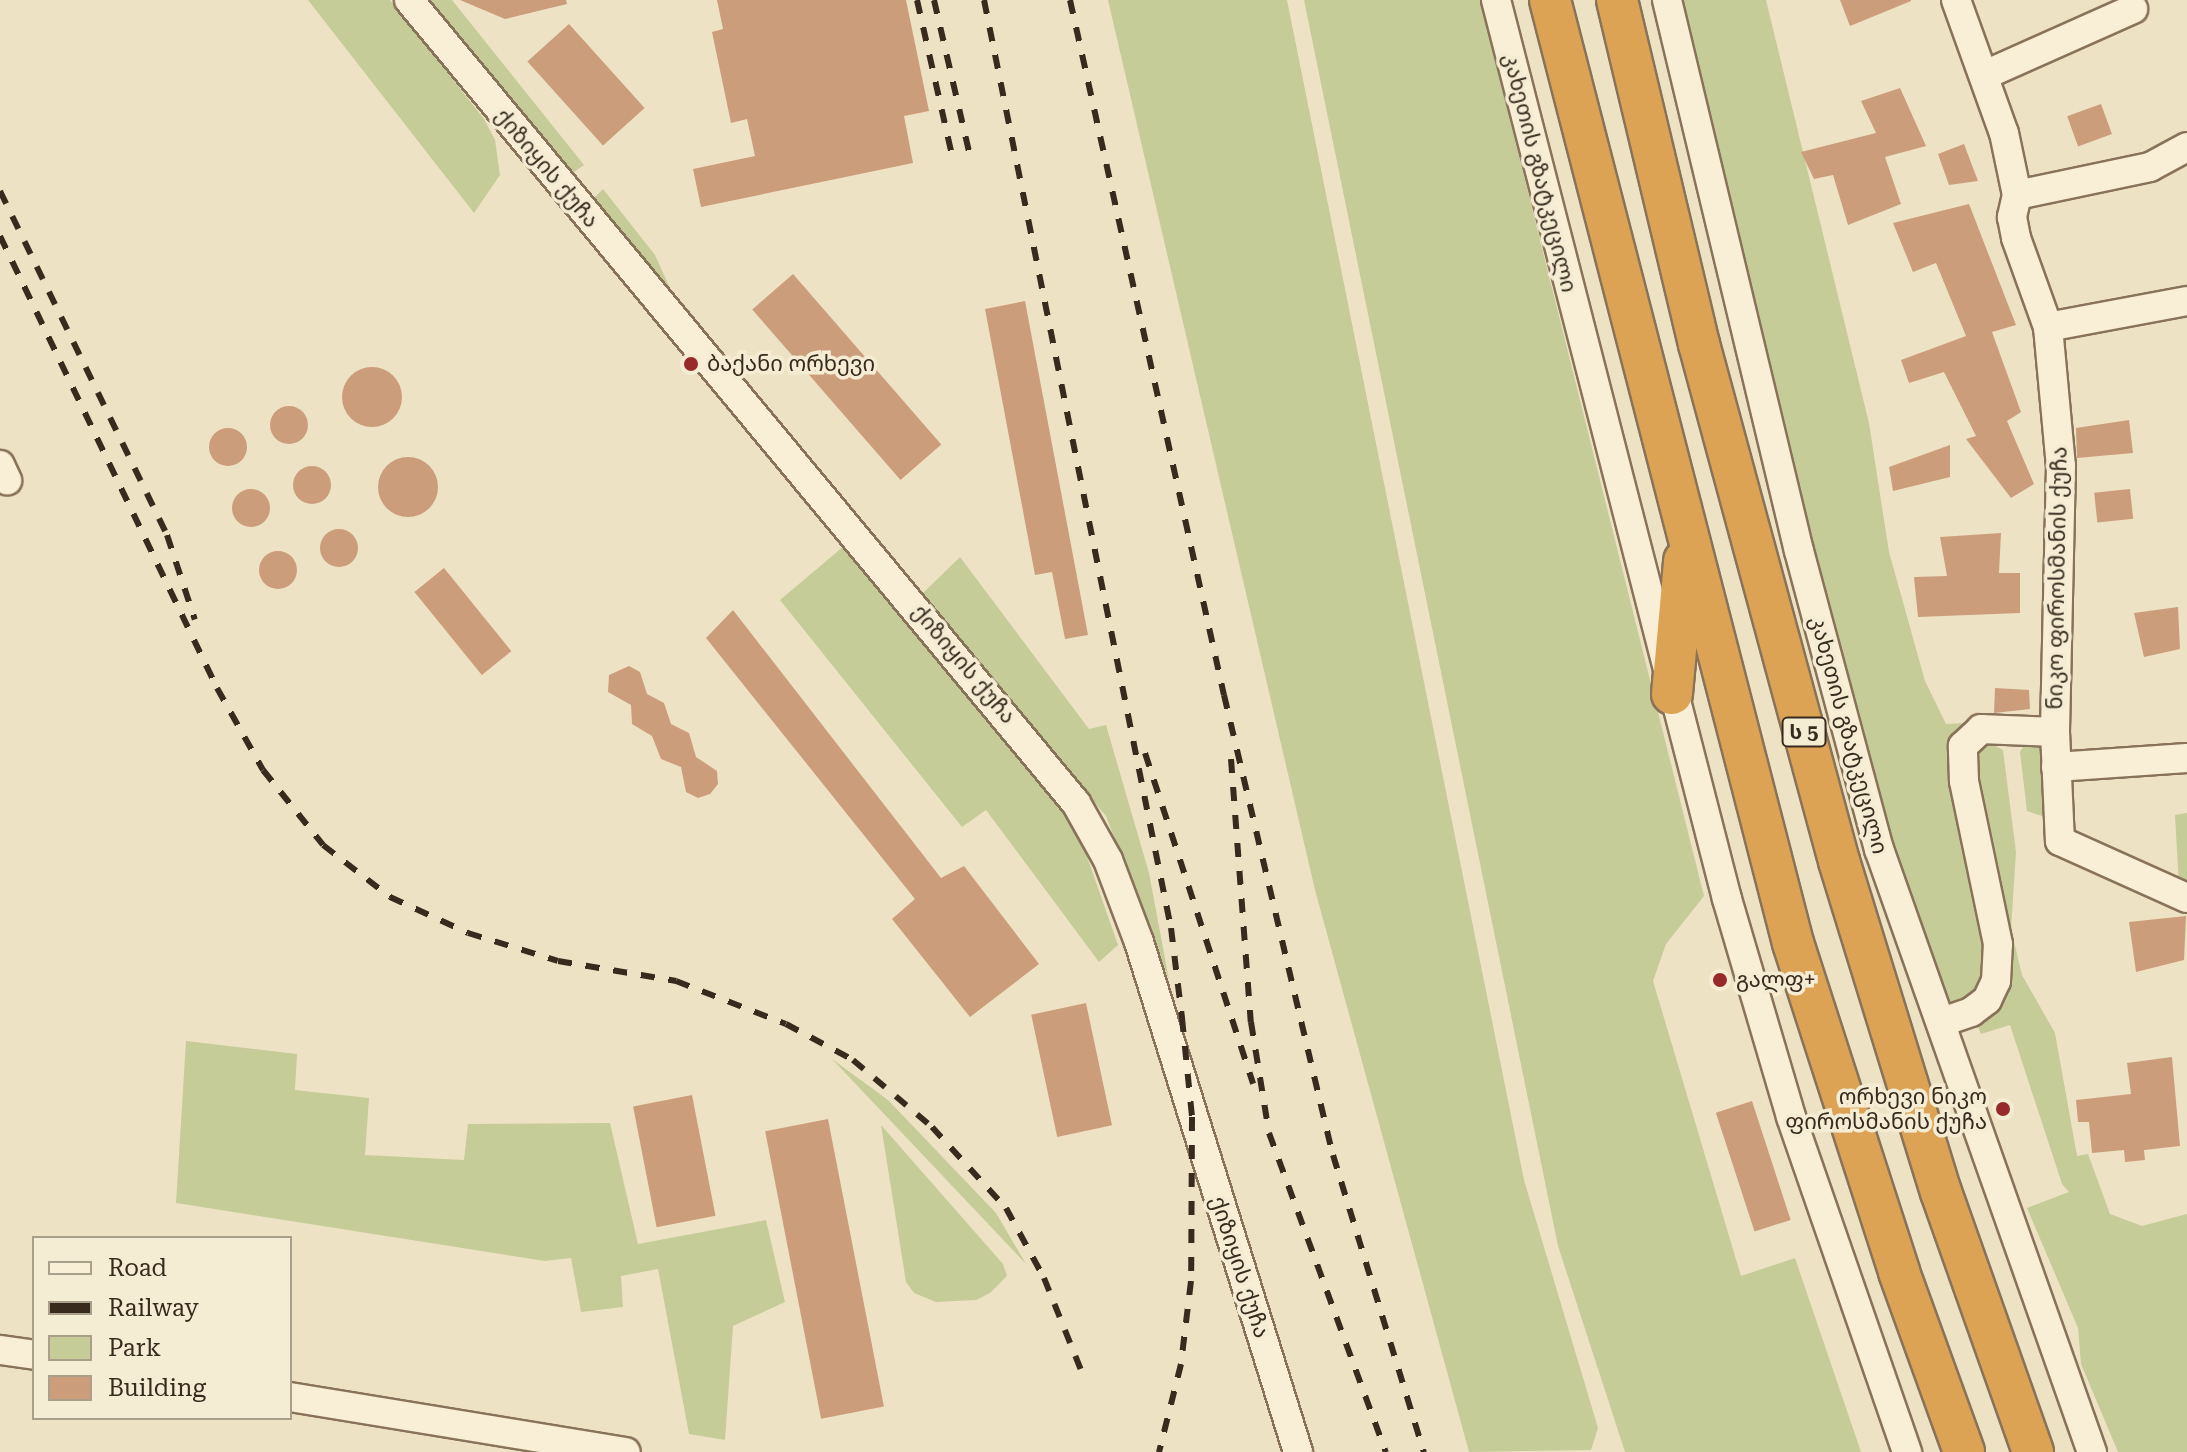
<!DOCTYPE html>
<meta charset="utf-8">
<style>
body{margin:0}
#map{position:relative;width:2187px;height:1452px;overflow:hidden;background:#eee2c4;font-family:"Roboto Serif","Noto Sans Georgian",serif}
div>[style]{position:absolute}
.green>*{inset:0;background:#c5cc98}
.building>*{inset:0;background:#cc9d7a;transform-origin:0 0}
.round{border-radius:50%}
.roads{filter:drop-shadow(2px 0 #88735a) drop-shadow(-2px 0 #88735a) drop-shadow(0 2px #88735a) drop-shadow(0 -2px #88735a)}
.minor>*{height:28px;margin:-14px;padding:0 14px;transform-origin:14px;border-radius:14px;background:#f9efd7}
.highway>*{height:40px;margin:-20px;padding:0 20px;transform-origin:20px;border-radius:20px;background:#dca355}
.rail>*{height:6px;margin-top:-3px;transform-origin:0;background:repeating-linear-gradient(90deg,#382b1e 0 14px,transparent 0 28px)}
.dots>*{width:22px;height:22px;translate:-50% -50%;box-sizing:border-box;border:4px solid #f5ecd4;border-radius:50%}
span{translate:-50% -50%;white-space:nowrap;text-align:center;line-height:1.15;-webkit-text-stroke:7px #f5ecd4;paint-order:stroke}
.shield-label span{padding:2px 6px;background:#f5ecd4;border:2px solid;border-radius:6px;-webkit-text-stroke-width:0}
.shield-label{font-size:20px;color:#382b1e;font-weight:700}
.street-label{font-size:22px;color:#382b1e}
.poi-label{font-size:22px;color:#382b1e}
.left{translate:0 -50%;text-align:left}
.right{translate:-100% -50%;text-align:right}
.legend{position:absolute;left:32px;top:1236px;width:260px;height:184px;box-sizing:border-box;background:#f5ecd4;border:2px solid #a99f8b;margin:0;padding:10px 14px;list-style:none;font-size:24px;color:#382b1e}
.legend li{display:flex;align-items:center;gap:16px;height:40px}
.legend b{width:40px;border:2px solid #a99f8b}
</style>
<div id="map">
<div class="green">
<i style="clip-path:polygon(308px 0,390px 0,484px 119px,495px 140px,500px 175px,474px 213px)"></i>
<i style="clip-path:polygon(425px 0,452px 0,584px 165px,568px 176px)"></i>
<i style="clip-path:polygon(1108px 0,1287px 0,1524px 1180px,1598px 1428px,1591px 1450px,1469px 1452px,1315px 890px)"></i>
<i style="clip-path:polygon(1304px 0,1480px 0,1704px 896px,1666px 944px,1653px 981px,1741px 1276px,1795px 1258px,1861px 1452px,1625px 1452px,1558px 1246px)"></i>
<i style="clip-path:polygon(1679px 0,1766px 0,1869px 423px,1889px 552px,1925px 681px,1946px 724px,1966px 723px,1955px 739px,1984px 918px,1981px 977px,1975px 998px,1943px 1012px,1810px 553px)"></i>
<i style="clip-path:polygon(603px 189px,655px 255px,678px 306px,591px 201px)"></i>
<i style="clip-path:polygon(844px 546px,1062px 807px,1084px 848px,1118px 945px,1099px 962px,986px 810px,962px 827px,780px 600px)"></i>
<i style="clip-path:polygon(960px 557px,1089px 729px,1106px 725px,1149px 873px,1169px 980px,1106px 816px,921px 595px)"></i>
<i style="clip-path:polygon(1986px 741px,2003px 750px,2016px 852px,2011px 929px,2022px 975px,2055px 1033px,2077px 1156px,2088px 1154px,2110px 1214px,2142px 1226px,2187px 1214px,2187px 1452px,2118px 1452px,2081px 1364px,2078px 1328px,2027px 1208px,2069px 1192px,2062px 1184px,2010px 1025px,1981px 1034px,1976px 1022px,1990px 1008px,1972px 753px)"></i>
<i style="clip-path:polygon(2025px 744px,2037px 745px,2042px 751px,2046px 811px,2042px 816px,2027px 811px,2020px 752px)"></i>
<i style="clip-path:polygon(2187px 813px,2187px 891px,2179px 887px,2175px 815px)"></i>
<i style="clip-path:polygon(186px 1041px,297px 1054px,295px 1090px,369px 1098px,365px 1155px,464px 1160px,468px 1124px,610px 1123px,638px 1244px,766px 1220px,785px 1302px,733px 1326px,725px 1440px,689px 1434px,658px 1269px,621px 1276px,623px 1307px,581px 1312px,571px 1258px,545px 1261px,176px 1203px)"></i>
<i style="clip-path:polygon(832px 1059px,888px 1100px,996px 1213px,1026px 1264px)"></i>
<i style="clip-path:polygon(881px 1125px,1003px 1264px,1007px 1276px,990px 1293px,976px 1300px,936px 1302px,914px 1293px,906px 1282px)"></i>
</div>
<div class="building">
<i style="clip-path:polygon(460px 0,566px 0,567px 4px,505px 19px)"></i>
<i style="clip-path:polygon(717px 0,906px 0,929px 111px,904px 116px,913px 163px,701px 207px,693px 169px,755px 156px,747px 119px,731px 123px,712px 32px,723px 29px)"></i>
<i style="clip-path:polygon(1840px 0,1911px 0,1911px 1px,1850px 26px)"></i>
<i style="left:569px;top:24px;width:113px;height:56px;rotate:48deg"></i>
<i style="clip-path:polygon(1900px 88px,1926px 146px,1885px 157px,1901px 204px,1848px 225px,1833px 175px,1814px 179px,1801px 152px,1876px 133px,1861px 101px)"></i>
<i style="left:2101px;top:104px;width:32px;height:36px;rotate:70deg"></i>
<i style="clip-path:polygon(1964px 144px,1978px 181px,1949px 185px,1938px 154px)"></i>
<i style="clip-path:polygon(1969px 204px,2016px 325px,1992px 332px,2021px 412px,2007px 421px,2034px 484px,2011px 498px,1966px 439px,1976px 436px,1944px 372px,1909px 383px,1901px 360px,1966px 336px,1936px 263px,1913px 272px,1893px 223px)"></i>
<i style="left:793px;top:274px;width:226px;height:54px;rotate:49deg"></i>
<i style="clip-path:polygon(1025px 301px,1088px 635px,1065px 639px,1052px 572px,1035px 575px,985px 309px)"></i>
<i class="round" style="left:342px;top:367px;width:60px;height:60px"></i>
<i class="round" style="left:270px;top:406px;width:38px;height:38px"></i>
<i style="clip-path:polygon(2129px 420px,2133px 453px,2077px 458px,2076px 428px)"></i>
<i class="round" style="left:209px;top:428px;width:38px;height:38px"></i>
<i style="clip-path:polygon(1950px 445px,1950px 477px,1893px 491px,1889px 467px)"></i>
<i class="round" style="left:378px;top:457px;width:60px;height:60px"></i>
<i class="round" style="left:293px;top:466px;width:38px;height:38px"></i>
<i class="round" style="left:232px;top:489px;width:38px;height:38px"></i>
<i style="left:2130px;top:489px;width:30px;height:36px;rotate:84deg"></i>
<i class="round" style="left:320px;top:529px;width:38px;height:38px"></i>
<i style="clip-path:polygon(2001px 533px,1999px 573px,2020px 573px,2020px 613px,1918px 617px,1914px 577px,1947px 576px,1940px 537px)"></i>
<i class="round" style="left:259px;top:551px;width:38px;height:38px"></i>
<i style="left:444px;top:568px;width:107px;height:38px;rotate:51deg"></i>
<i style="clip-path:polygon(2178px 607px,2180px 649px,2144px 657px,2134px 613px)"></i>
<i style="clip-path:polygon(733px 610px,941px 878px,964px 866px,1039px 964px,970px 1017px,892px 919px,915px 899px,706px 638px)"></i>
<i style="clip-path:polygon(629px 666px,640px 672px,647px 694px,664px 703px,671px 724px,689px 733px,696px 757px,717px 771px,718px 784px,710px 794px,698px 798px,686px 792px,681px 767px,661px 759px,652px 736px,632px 724px,631px 705px,608px 692px,609px 675px)"></i>
<i style="clip-path:polygon(1995px 688px,2029px 690px,2030px 709px,1994px 713px)"></i>
<i style="clip-path:polygon(2186px 916px,2184px 960px,2136px 972px,2129px 922px)"></i>
<i style="left:1086px;top:1003px;width:125px;height:56px;rotate:78deg"></i>
<i style="clip-path:polygon(2172px 1057px,2180px 1146px,2144px 1150px,2145px 1160px,2125px 1162px,2124px 1150px,2092px 1153px,2089px 1122px,2078px 1122px,2076px 1100px,2131px 1094px,2127px 1063px)"></i>
<i style="left:692px;top:1095px;width:123px;height:60px;rotate:79deg"></i>
<i style="left:1752px;top:1101px;width:125px;height:38px;rotate:72deg"></i>
<i style="left:828px;top:1119px;width:293px;height:64px;rotate:79deg"></i>
</div>
<div class="roads">
<div class="minor">
<i style="left:409px;top:0;width:1044px;rotate:50.29deg"></i>
<i style="left:1076px;top:803px;width:65px;rotate:60.7deg"></i>
<i style="left:1108px;top:860px;width:88px;rotate:69.3deg"></i>
<i style="left:1139px;top:942px;width:534px;rotate:72.68deg"></i>
<i style="left:1496px;top:0;width:928px;rotate:75.59deg"></i>
<i style="left:1727px;top:899px;width:227px;rotate:73.6deg"></i>
<i style="left:1791px;top:1117px;width:355px;rotate:70.9deg"></i>
<i style="left:1667px;top:0;width:567px;rotate:76.53deg"></i>
<i style="left:1799px;top:551px;width:309px;rotate:75deg"></i>
<i style="left:1879px;top:849px;width:640px;rotate:70.55deg"></i>
<i style="left:1956px;top:0;width:141px;rotate:70.2deg"></i>
<i style="left:2004px;top:133px;width:63px;rotate:78.2deg"></i>
<i style="left:2017px;top:195px;width:23px;rotate:103deg"></i>
<i style="left:2012px;top:217px;width:21px;rotate:79deg"></i>
<i style="left:2016px;top:238px;width:95px;rotate:70.2deg"></i>
<i style="left:2048px;top:327px;width:140px;rotate:84.7deg"></i>
<i style="left:2061px;top:466px;width:266px;rotate:91.3deg"></i>
<i style="left:2055px;top:732px;width:109px;rotate:87.4deg"></i>
<i style="left:2060px;top:841px;width:139px;rotate:24.2deg"></i>
<i style="left:1987px;top:74px;width:160px;rotate:-24deg"></i>
<i style="left:2017px;top:195px;width:136px;rotate:-11.9deg"></i>
<i style="left:2150px;top:167px;width:42px;rotate:-28.4deg"></i>
<i style="left:2048px;top:327px;width:141px;rotate:-10.6deg"></i>
<i style="left:0;top:465px;width:17px;rotate:65deg"></i>
<i style="left:2056px;top:767px;width:131px;rotate:-3.9deg"></i>
<i style="left:1942px;top:1022px;width:31px;rotate:-19deg"></i>
<i style="left:1971px;top:1012px;width:20px;rotate:-37deg"></i>
<i style="left:1987px;top:1000px;width:21px;rotate:-65deg"></i>
<i style="left:1996px;top:981px;width:37px;rotate:-87deg"></i>
<i style="left:1998px;top:944px;width:167px;rotate:-101.8deg"></i>
<i style="left:1964px;top:781px;width:35px;rotate:-92deg"></i>
<i style="left:1963px;top:746px;width:25px;rotate:-43deg"></i>
<i style="left:1981px;top:729px;width:74px;rotate:2.3deg"></i>
<i style="left:0;top:1350px;width:34px;rotate:8deg"></i>
<i style="left:290px;top:1397px;width:340px;rotate:9.3deg"></i>
</div>
<div class="highway">
<i style="left:1550px;top:0;width:974px;rotate:75.55deg"></i>
<i style="left:1793px;top:943px;width:346px;rotate:72.1deg"></i>
<i style="left:1899px;top:1272px;width:191px;rotate:70.1deg"></i>
<i style="left:1617px;top:0;width:354px;rotate:76.6deg"></i>
<i style="left:1699px;top:344px;width:536px;rotate:74.85deg"></i>
<i style="left:1839px;top:861px;width:346px;rotate:72.9deg"></i>
<i style="left:1941px;top:1192px;width:276px;rotate:70.5deg"></i>
<i style="left:1672px;top:694px;width:134px;rotate:-84.8deg"></i>
</div>
</div>
<div class="rail">
<i style="left:917px;top:0;width:159px;rotate:77.3deg"></i>
<i style="left:934px;top:0;width:156px;rotate:77deg"></i>
<i style="left:984px;top:0;width:947px;rotate:78.61deg"></i>
<i style="left:1171px;top:928px;width:91px;rotate:83deg"></i>
<i style="left:1182px;top:1018px;width:100px;rotate:84.2deg"></i>
<i style="left:1192px;top:1117px;width:164px;rotate:90.3deg"></i>
<i style="left:1191px;top:1281px;width:84px;rotate:96.9deg"></i>
<i style="left:1181px;top:1364px;width:91px;rotate:104deg"></i>
<i style="left:1070px;top:0;width:712px;rotate:77.51deg"></i>
<i style="left:1224px;top:695px;width:473px;rotate:76.7deg"></i>
<i style="left:1333px;top:1155px;width:311px;rotate:73deg"></i>
<i style="left:0;top:191px;width:382px;rotate:64.1deg"></i>
<i style="left:167px;top:535px;width:89px;rotate:71.8deg"></i>
<i style="left:0;top:236px;width:501px;rotate:64.35deg"></i>
<i style="left:217px;top:688px;width:94px;rotate:60.7deg"></i>
<i style="left:263px;top:770px;width:96px;rotate:51.3deg"></i>
<i style="left:323px;top:845px;width:85px;rotate:37.8deg"></i>
<i style="left:390px;top:897px;width:86px;rotate:24.8deg"></i>
<i style="left:468px;top:933px;width:94px;rotate:17.3deg"></i>
<i style="left:558px;top:961px;width:120px;rotate:9.6deg"></i>
<i style="left:676px;top:981px;width:118px;rotate:21.4deg"></i>
<i style="left:786px;top:1024px;width:76px;rotate:28.2deg"></i>
<i style="left:853px;top:1060px;width:104px;rotate:40.3deg"></i>
<i style="left:932px;top:1127px;width:110px;rotate:47.6deg"></i>
<i style="left:1006px;top:1208px;width:80px;rotate:61.5deg"></i>
<i style="left:1044px;top:1278px;width:99px;rotate:68.1deg"></i>
<i style="left:1145px;top:753px;width:348px;rotate:71.9deg"></i>
<i style="left:1231px;top:759px;width:264px;rotate:85.7deg"></i>
<i style="left:1251px;top:1022px;width:112px;rotate:80.8deg"></i>
<i style="left:1269px;top:1133px;width:340px;rotate:69.9deg"></i>
</div>
<div class="dots">
<i style="left:691px;top:364px;background:#972b2b"></i>
<i style="left:1720px;top:980px;background:#972b2b"></i>
<i style="left:2003px;top:1109px;background:#972b2b"></i>
</div>
<div class="shield-label">
<span style="left:1804px;top:732px">ს 5</span>
</div>
<div class="street-label">
<span style="left:547px;top:168px;rotate:50deg">ქიზიყის ქუჩა</span>
<span style="left:1540px;top:173px;rotate:76deg">კახეთის გზატკეცილი</span>
<span style="left:2057px;top:578px;rotate:-89deg">ნიკო ფიროსმანის ქუჩა</span>
<span style="left:964px;top:664px;rotate:50deg">ქიზიყის ქუჩა</span>
<span style="left:1849px;top:735px;rotate:75deg">კახეთის გზატკეცილი</span>
<span style="left:1240px;top:1267px;rotate:72deg">ქიზიყის ქუჩა</span>
</div>
<div class="poi-label">
<span class="left" style="left:707px;top:364px">ბაქანი ორხევი</span>
<span class="left" style="left:1736px;top:980px">გალფ+</span>
<span class="right" style="left:1987px;top:1109px">ორხევი ნიკო<br>ფიროსმანის ქუჩა</span>
</div>
<ul class="legend">
<li><b style="height:10px;background:#f9efd7"></b>Road</li>
<li><b style="height:10px;background:#382b1e"></b>Railway</li>
<li><b style="height:22px;background:#c5cc98"></b>Park</li>
<li><b style="height:22px;background:#cc9d7a"></b>Building</li>
</ul>
</div>
